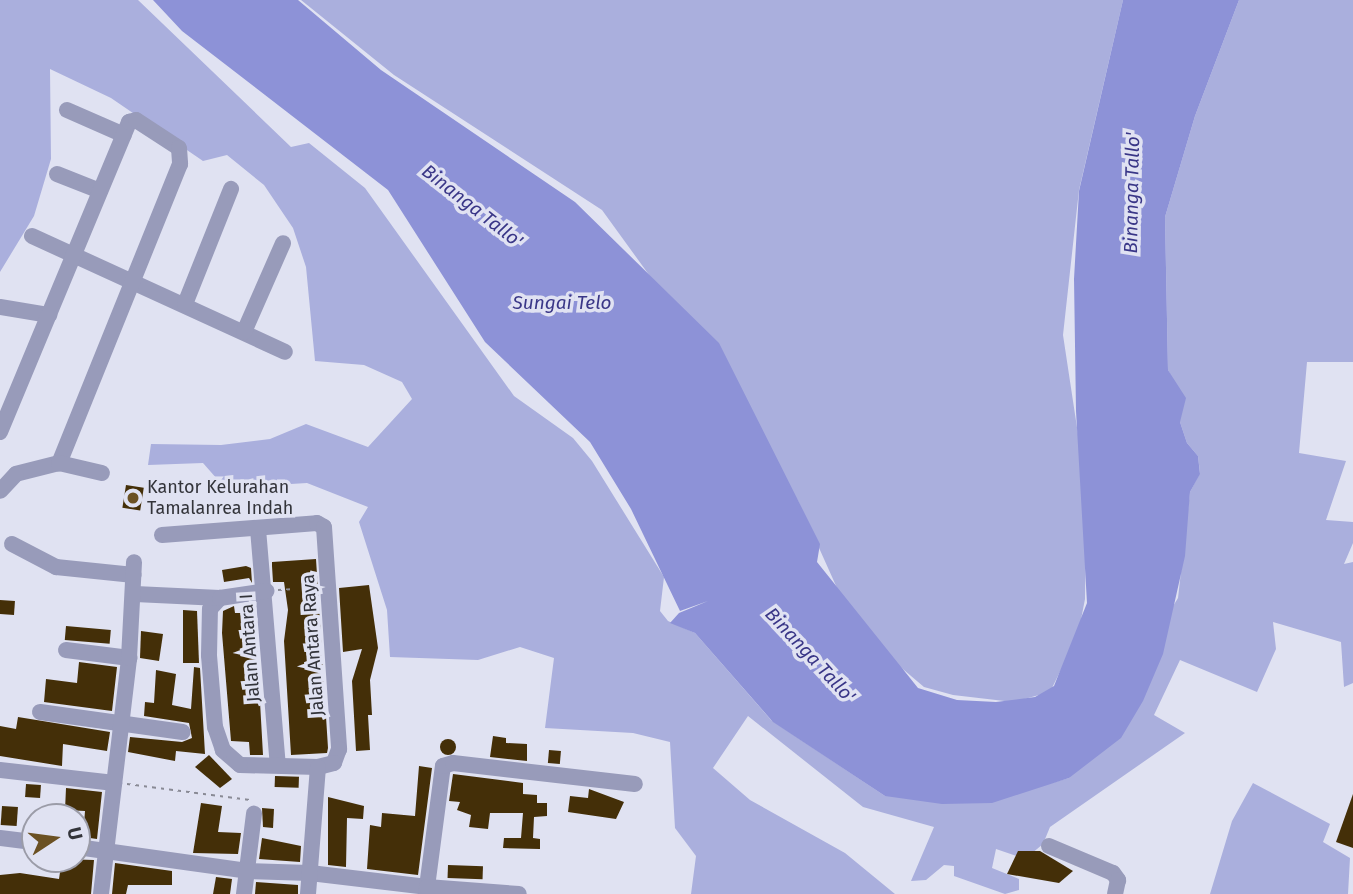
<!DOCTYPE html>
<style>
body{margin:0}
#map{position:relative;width:1353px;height:894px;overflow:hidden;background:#e0e2f2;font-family:"Fira Sans",sans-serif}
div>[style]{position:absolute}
.green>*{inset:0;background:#aaafdd}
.water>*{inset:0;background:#8d92d7}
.building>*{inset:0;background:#442f08;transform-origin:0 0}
.round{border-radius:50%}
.path>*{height:2px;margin-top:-1px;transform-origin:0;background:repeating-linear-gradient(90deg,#898a95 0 3.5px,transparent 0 8.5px)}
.minor>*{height:16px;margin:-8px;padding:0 8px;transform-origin:8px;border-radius:8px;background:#989bba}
.dots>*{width:19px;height:19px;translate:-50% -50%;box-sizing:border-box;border:4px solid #e0e2f2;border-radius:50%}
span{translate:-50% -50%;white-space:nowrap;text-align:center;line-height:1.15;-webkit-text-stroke:7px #e0e2f2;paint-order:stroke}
.poi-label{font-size:18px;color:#33343a}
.left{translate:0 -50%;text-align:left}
.street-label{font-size:18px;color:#33343a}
.water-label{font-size:19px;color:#393687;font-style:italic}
.north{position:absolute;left:21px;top:803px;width:70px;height:70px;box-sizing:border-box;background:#e0e2f2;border:2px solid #9b9ca8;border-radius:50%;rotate:77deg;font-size:19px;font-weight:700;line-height:28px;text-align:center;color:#33343a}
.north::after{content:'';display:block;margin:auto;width:24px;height:32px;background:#6b5123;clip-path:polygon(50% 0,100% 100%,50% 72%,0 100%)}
</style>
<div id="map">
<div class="green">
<i style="clip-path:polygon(0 0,138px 0,291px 147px,309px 143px,365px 188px,514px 396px,573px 438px,592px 461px,664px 577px,660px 611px,668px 621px,695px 633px,771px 720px,885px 796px,1034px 788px,1069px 778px,1178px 598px,1190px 492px,1200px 473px,1198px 456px,1187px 443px,1180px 422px,1178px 390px,1168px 370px,1165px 217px,1195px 116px,1239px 0,1353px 0,1353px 362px,1307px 362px,1299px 453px,1346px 461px,1326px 520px,1353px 522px,1353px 543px,1344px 564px,1353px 562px,1353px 683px,1344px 687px,1341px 642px,1273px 622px,1276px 649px,1257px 692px,1180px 660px,1154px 715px,1185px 733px,1050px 827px,1043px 844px,1025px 859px,996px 849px,992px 868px,1019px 879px,1019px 890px,1005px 894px,954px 876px,954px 866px,944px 865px,926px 880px,911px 881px,934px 827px,863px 807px,748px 716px,713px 768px,750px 800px,845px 853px,895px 894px,691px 894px,696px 856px,675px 828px,670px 742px,633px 733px,545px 728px,554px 658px,520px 647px,478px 660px,390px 657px,387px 610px,359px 522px,368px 507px,307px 483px,225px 488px,203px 463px,148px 465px,151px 444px,221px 445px,270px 439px,306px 424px,368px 447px,412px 399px,402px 382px,364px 365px,315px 361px,306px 267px,293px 228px,264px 185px,227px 155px,203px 161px,111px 98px,50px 69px,51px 159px,34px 216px,0 272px)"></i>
<i style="clip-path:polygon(301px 0,1123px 0,1079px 190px,1063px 335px,1086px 487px,1085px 599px,1078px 635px,1050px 692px,1013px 702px,953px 695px,924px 687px,878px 648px,837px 588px,798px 501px,710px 359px,602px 210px,394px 75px)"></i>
<i style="clip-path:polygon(1253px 783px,1330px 824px,1323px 842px,1350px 858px,1348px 894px,1210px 894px,1232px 821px)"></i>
</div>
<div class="water">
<i style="clip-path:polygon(153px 0,298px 0,381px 70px,575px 202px,719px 343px,820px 544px,817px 562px,918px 688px,957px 700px,996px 702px,1035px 697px,1054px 686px,1087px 603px,1076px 411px,1074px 279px,1079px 191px,1123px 0,1239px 0,1195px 116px,1165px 217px,1168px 370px,1186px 398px,1180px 422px,1187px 443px,1198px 456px,1200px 474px,1190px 492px,1185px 556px,1163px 654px,1143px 701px,1121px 738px,1069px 778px,992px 803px,942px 804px,885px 796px,773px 722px,695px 633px,670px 623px,679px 613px,708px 601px,680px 611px,631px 509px,590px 442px,485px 342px,388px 190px,182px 31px)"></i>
</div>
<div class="building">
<i style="left:126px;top:485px;width:18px;height:23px;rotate:9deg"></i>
<i style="clip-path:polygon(316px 559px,328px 748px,327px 753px,291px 755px,284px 641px,288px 610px,284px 582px,273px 582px,272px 566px,272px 562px)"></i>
<i style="clip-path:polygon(246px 566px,251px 568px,252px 583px,249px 578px,224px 582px,222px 570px)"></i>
<i style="clip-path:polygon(369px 585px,378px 648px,370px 680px,372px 715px,368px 715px,370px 750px,356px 751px,352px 681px,362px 649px,343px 652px,339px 588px)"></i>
<i style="left:0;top:600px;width:15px;height:14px;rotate:4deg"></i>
<i style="clip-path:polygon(234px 606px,235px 613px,255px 613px,263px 755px,250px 755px,249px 742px,231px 741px,222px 633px,223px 611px)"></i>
<i style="clip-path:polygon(183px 610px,197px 611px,199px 663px,183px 663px)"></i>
<i style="left:66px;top:626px;width:45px;height:14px;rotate:5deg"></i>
<i style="clip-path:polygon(141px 631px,163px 634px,159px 661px,140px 658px)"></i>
<i style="clip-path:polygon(79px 662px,117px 667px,112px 711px,44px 702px,46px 679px,77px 683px)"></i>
<i style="clip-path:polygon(194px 667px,200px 668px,205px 754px,176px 751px,175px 761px,128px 752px,130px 737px,182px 742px,192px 738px,189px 723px,144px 716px,145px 702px,154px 703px,156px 670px,176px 674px,172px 705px,191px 709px)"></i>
<i style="clip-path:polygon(18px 717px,110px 732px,107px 751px,63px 744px,62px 766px,0 756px,0 726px,16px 729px)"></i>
<i style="clip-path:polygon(493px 736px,506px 738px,506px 743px,527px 744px,527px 761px,490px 757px)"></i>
<i class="round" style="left:440px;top:739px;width:16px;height:16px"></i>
<i style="left:549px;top:750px;width:12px;height:13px;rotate:5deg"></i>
<i style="clip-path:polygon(209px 755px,232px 779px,220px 788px,195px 767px)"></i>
<i style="clip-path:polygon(419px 766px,432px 768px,418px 875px,367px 869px,370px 825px,381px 827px,382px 813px,415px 816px)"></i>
<i style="clip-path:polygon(453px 774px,523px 783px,523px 794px,537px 795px,537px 803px,547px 803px,547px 816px,534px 817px,533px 838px,540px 839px,540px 849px,503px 848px,504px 838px,521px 838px,523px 813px,490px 813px,488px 829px,469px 827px,471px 815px,457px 810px,460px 802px,449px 801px)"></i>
<i style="left:275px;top:776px;width:24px;height:11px;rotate:2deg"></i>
<i style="left:26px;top:784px;width:15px;height:13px;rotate:4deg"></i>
<i style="clip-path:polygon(66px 788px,102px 792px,97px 839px,83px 837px,85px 811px,65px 810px)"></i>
<i style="clip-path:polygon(589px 789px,624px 802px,616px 819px,568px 812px,570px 796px,588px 798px)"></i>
<i style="clip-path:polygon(1353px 794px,1353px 848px,1336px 842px)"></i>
<i style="clip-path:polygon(328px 797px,364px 806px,363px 819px,347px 818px,346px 867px,328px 865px)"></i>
<i style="clip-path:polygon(201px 803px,222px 806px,218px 832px,241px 833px,238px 854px,193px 853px)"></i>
<i style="left:2px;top:806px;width:16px;height:19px;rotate:4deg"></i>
<i style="clip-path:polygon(262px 808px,274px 809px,273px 828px,263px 827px)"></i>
<i style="clip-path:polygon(262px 838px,301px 846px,300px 862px,259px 859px)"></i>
<i style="clip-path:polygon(1018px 851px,1040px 851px,1073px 871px,1059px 883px,1007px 874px)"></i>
<i style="clip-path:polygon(62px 859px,94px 860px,91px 894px,0 894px,0 875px,20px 873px,59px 879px)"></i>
<i style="clip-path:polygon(115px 863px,172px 871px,172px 885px,128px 885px,126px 894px,112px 894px)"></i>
<i style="left:448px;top:865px;width:35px;height:13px;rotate:2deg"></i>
<i style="clip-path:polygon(216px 877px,232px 879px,230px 894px,213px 894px)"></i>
<i style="clip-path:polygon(256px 882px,298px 885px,298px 894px,255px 894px)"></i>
</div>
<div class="path">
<i style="left:278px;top:590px;width:17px;rotate:-3deg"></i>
<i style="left:127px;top:784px;width:124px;rotate:7.4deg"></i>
</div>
<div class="minor">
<i style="left:67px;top:110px;width:62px;rotate:23.7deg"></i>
<i style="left:57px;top:174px;width:46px;rotate:21.6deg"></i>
<i style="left:32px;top:236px;width:278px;rotate:24.6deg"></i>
<i style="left:185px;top:304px;width:124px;rotate:-68.2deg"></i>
<i style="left:0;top:307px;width:50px;rotate:9.3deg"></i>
<i style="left:244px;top:332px;width:97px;rotate:-66.3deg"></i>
<i style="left:0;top:432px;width:336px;rotate:-67.4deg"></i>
<i style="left:129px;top:122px;width:7px;rotate:-16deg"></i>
<i style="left:136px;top:120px;width:51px;rotate:33.1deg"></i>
<i style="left:179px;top:148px;width:16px;rotate:86deg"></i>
<i style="left:180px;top:164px;width:323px;rotate:112deg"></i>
<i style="left:59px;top:463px;width:44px;rotate:165.7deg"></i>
<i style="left:16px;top:474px;width:23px;rotate:133deg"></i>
<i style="left:59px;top:463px;width:44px;rotate:13.1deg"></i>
<i style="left:258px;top:529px;width:237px;rotate:85.2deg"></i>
<i style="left:162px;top:535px;width:155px;rotate:-4.4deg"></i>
<i style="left:317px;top:523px;width:8px;rotate:30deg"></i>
<i style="left:324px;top:527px;width:223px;rotate:86.1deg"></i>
<i style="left:339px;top:749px;width:15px;rotate:110deg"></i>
<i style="left:334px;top:763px;width:16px;rotate:166deg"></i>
<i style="left:318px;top:767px;width:78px;rotate:-178.5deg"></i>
<i style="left:240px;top:765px;width:23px;rotate:-139deg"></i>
<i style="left:223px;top:750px;width:24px;rotate:-109deg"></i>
<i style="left:215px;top:727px;width:72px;rotate:-94.8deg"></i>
<i style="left:209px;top:655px;width:46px;rotate:-88.8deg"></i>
<i style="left:210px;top:609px;width:15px;rotate:-48deg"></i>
<i style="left:12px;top:544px;width:50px;rotate:27.6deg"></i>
<i style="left:56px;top:567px;width:78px;rotate:5.9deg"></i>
<i style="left:135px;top:594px;width:85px;rotate:2.7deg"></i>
<i style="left:220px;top:598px;width:47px;rotate:-8.7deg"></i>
<i style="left:66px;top:650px;width:64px;rotate:7.2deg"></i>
<i style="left:40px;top:712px;width:144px;rotate:8deg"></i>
<i style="left:0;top:770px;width:115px;rotate:6.5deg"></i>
<i style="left:0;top:838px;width:35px;rotate:7deg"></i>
<i style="left:1049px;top:846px;width:69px;rotate:22.9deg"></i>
<i style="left:1113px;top:873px;width:9px;rotate:54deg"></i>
<i style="left:1118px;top:880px;width:14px;rotate:102deg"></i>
<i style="left:77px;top:847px;width:172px;rotate:8deg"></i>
<i style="left:247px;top:871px;width:63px;rotate:1.8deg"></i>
<i style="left:310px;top:873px;width:118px;rotate:6.8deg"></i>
<i style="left:427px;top:887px;width:122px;rotate:-82.5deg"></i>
<i style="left:443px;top:766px;width:10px;rotate:-17deg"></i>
<i style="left:453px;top:763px;width:183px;rotate:6.6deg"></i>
<i style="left:101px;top:894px;width:238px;rotate:-83.2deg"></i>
<i style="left:129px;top:658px;width:96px;rotate:-87deg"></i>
<i style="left:244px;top:894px;width:81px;rotate:-82.9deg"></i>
<i style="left:308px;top:894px;width:127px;rotate:-85.5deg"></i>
<i style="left:426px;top:894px;width:7px;rotate:-82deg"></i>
<i style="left:427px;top:887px;width:92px;rotate:4.4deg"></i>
</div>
<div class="dots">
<i style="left:133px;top:498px;background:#6b5123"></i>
</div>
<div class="poi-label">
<span class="left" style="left:147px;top:498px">Kantor Kelurahan<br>Tamalanrea Indah</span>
</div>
<div class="street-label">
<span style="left:313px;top:645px;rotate:-94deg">Jalan Antara Raya</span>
<span style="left:250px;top:648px;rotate:-94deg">Jalan Antara I</span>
</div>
<div class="water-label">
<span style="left:1132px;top:193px;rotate:-89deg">Binanga Tallo'</span>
<span style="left:472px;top:206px;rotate:38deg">Binanga Tallo'</span>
<span style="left:562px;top:303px">Sungai Telo</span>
<span style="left:810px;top:655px;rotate:47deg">Binanga Tallo'</span>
</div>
<div class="north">U</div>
</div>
